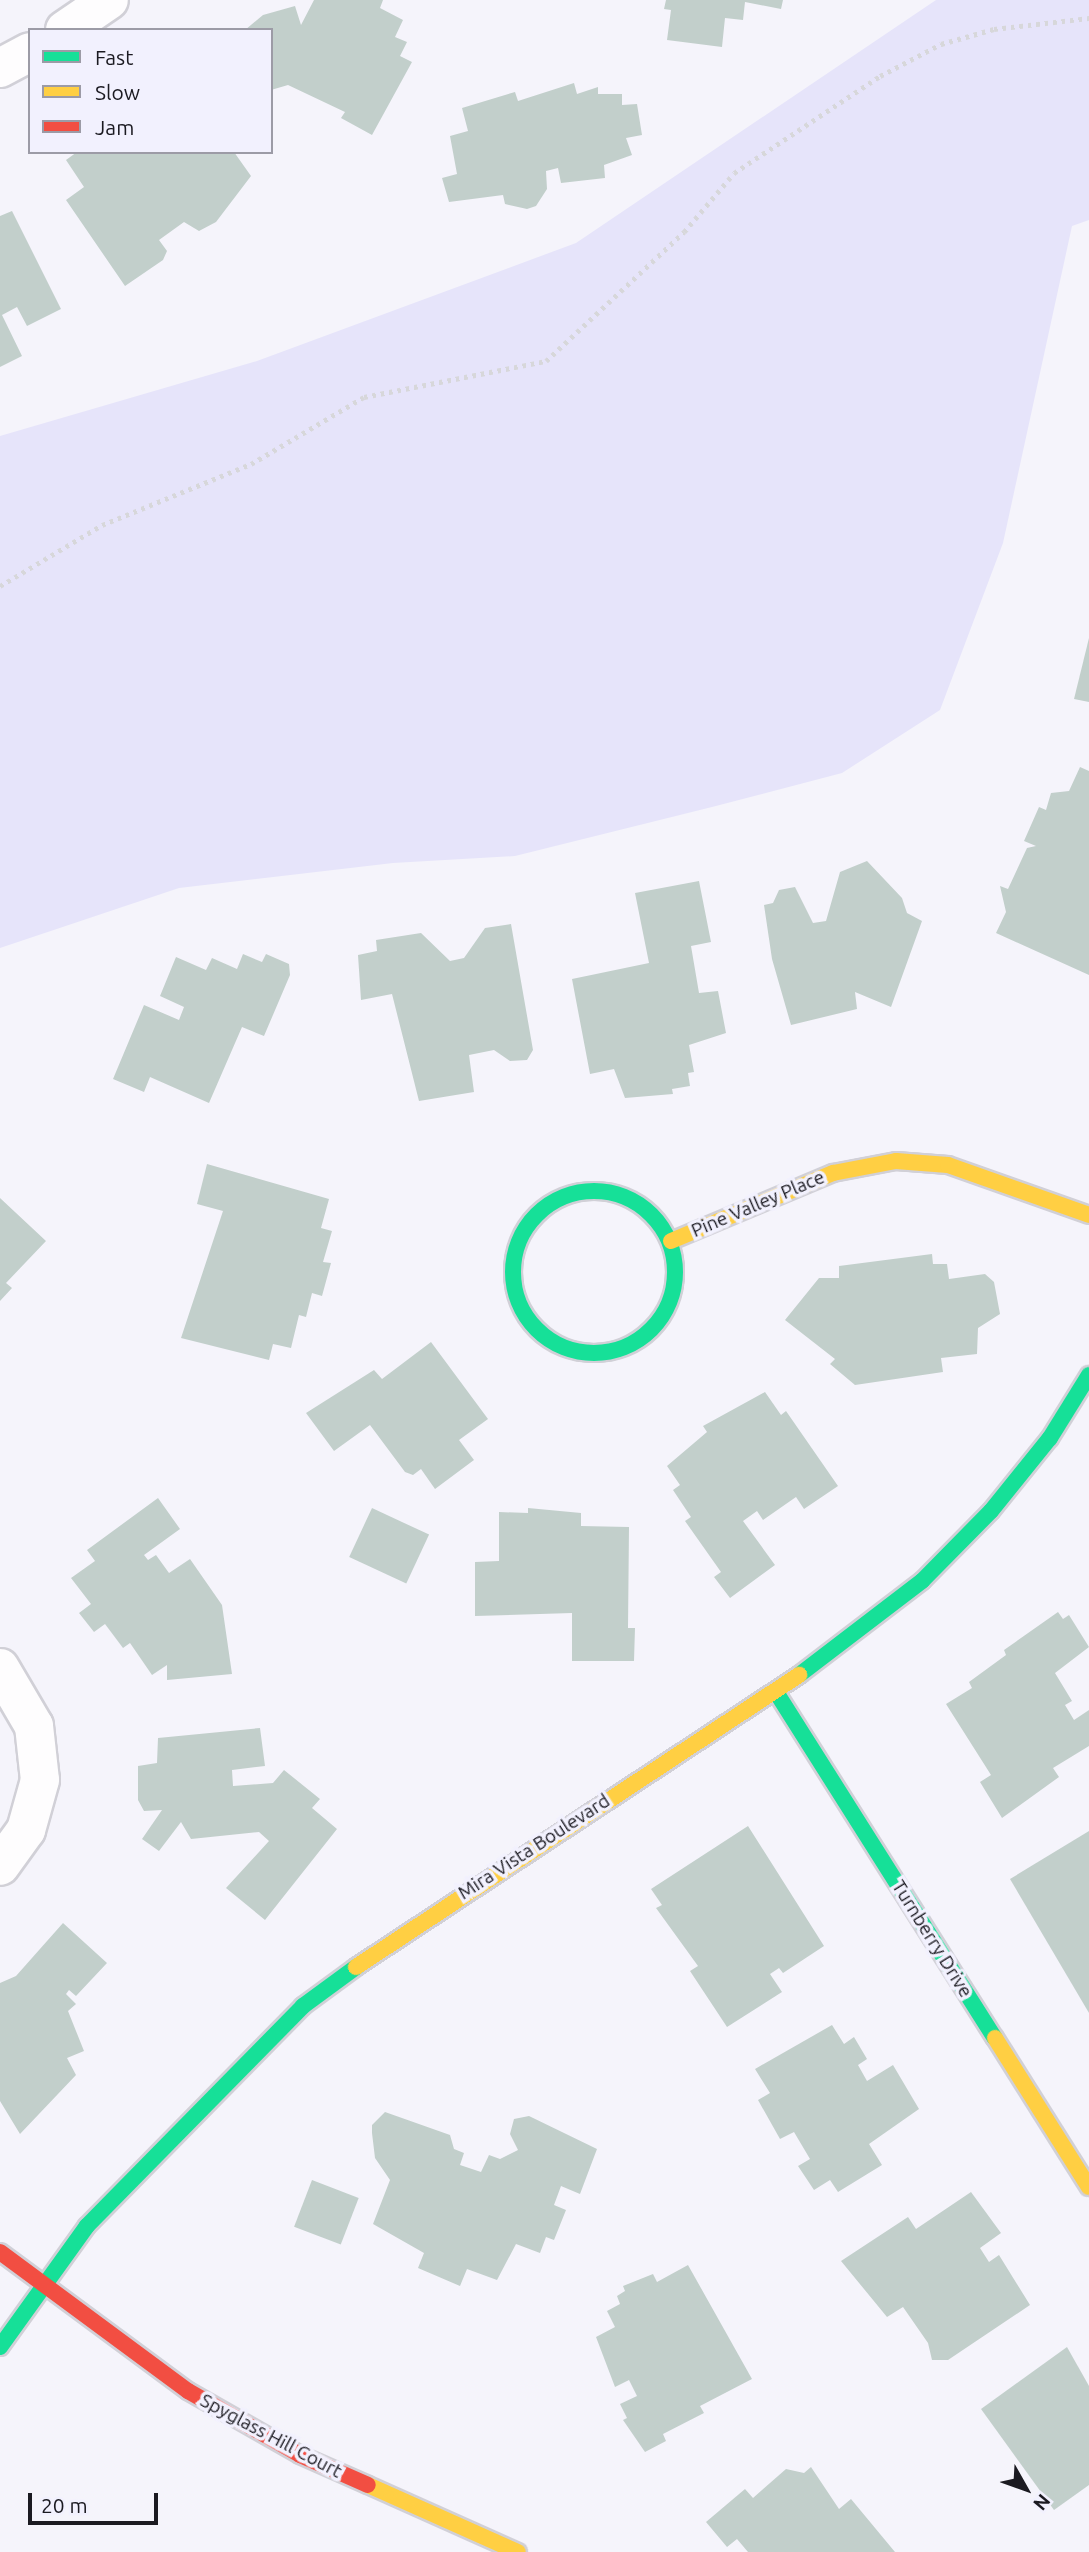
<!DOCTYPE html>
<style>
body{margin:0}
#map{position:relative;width:1089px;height:2552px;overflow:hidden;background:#f5f4fb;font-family:Ubuntu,sans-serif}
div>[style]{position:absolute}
.green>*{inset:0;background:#e6e4fa}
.building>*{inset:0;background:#c2cfcb;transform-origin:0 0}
.path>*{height:4.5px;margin-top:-2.25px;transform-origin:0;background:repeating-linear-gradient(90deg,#d7d7da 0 3.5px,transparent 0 8.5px)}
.roads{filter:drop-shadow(2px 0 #d1d0d7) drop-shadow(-2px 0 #d1d0d7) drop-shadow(0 2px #d1d0d7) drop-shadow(0 -2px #d1d0d7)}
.street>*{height:38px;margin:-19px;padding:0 19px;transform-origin:19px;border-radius:19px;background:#fefdfe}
.fast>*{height:16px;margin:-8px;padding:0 8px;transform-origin:8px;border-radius:8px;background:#16e098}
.fast>.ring{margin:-8px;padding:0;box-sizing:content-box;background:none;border:16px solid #16e098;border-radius:50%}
.slow>*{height:16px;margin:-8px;padding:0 8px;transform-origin:8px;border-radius:8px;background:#ffcf43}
.jam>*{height:16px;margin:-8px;padding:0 8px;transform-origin:8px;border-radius:8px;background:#f24e42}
span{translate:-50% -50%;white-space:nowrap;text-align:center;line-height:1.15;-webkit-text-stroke:7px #f2f1fe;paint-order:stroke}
.street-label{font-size:19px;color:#1b1a21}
.legend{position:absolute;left:28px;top:28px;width:245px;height:126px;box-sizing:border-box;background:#f2f1fe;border:2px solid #9c9ba6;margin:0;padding:9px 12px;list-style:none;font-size:21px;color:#1b1a21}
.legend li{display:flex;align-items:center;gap:14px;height:35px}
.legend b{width:35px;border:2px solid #9c9ba6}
.north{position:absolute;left:991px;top:2454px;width:70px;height:70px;-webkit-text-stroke:5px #f2f1fe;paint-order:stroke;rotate:130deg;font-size:19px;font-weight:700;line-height:28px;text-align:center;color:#1b1a21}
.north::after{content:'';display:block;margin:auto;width:24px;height:32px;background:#1b1a21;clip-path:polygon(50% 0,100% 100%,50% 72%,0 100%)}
.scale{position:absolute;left:28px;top:2493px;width:130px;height:32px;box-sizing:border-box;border:4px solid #1b1a21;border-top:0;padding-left:9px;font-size:21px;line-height:24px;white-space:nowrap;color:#1b1a21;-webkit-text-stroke:5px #f2f1fe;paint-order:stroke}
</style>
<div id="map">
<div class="green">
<i style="clip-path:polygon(936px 0,1089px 0,1089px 220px,1072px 226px,1003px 543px,940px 710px,842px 773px,712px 807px,515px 856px,393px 863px,179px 888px,0 948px,0 436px,257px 361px,576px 243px)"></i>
</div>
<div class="building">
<i style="clip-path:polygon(314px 0,383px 0,380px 8px,403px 20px,395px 37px,407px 42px,400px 56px,412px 62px,372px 135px,341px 118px,345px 112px,288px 85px,271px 90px,271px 30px,245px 30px,263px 15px,295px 6px,301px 25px)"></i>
<i style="clip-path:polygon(666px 0,783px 0,781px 9px,745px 2px,743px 20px,725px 18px,722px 47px,667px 40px,671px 10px,664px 9px)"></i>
<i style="clip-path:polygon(574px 83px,577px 94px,598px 87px,598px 94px,622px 94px,622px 105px,637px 104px,642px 135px,626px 138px,632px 155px,604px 165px,605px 178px,561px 183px,558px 168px,546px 171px,547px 189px,536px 206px,527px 209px,505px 204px,503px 195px,449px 202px,442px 178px,457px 174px,450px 136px,468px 131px,462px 108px,515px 92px,518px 101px)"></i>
<i style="clip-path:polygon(77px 152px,234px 152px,251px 176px,216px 222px,199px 231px,184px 222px,159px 240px,167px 251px,163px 260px,125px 286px,66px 200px,84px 187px,66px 160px)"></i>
<i style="clip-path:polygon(12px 211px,61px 309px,27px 326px,17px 307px,2px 315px,22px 356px,0 367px,0 216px)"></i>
<i style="clip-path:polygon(1089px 638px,1089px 702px,1074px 699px)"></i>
<i style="clip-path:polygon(1080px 767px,1089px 771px,1089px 975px,996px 933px,1006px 912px,1000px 886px,1008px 889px,1027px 848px,1036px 846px,1024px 841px,1039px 807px,1046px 810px,1051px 793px,1069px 791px)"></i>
<i style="clip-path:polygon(867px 861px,902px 898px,907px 913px,922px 921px,891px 1007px,855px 992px,857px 1009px,791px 1025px,772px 959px,764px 905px,773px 903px,779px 890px,795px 887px,813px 923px,826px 921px,840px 872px)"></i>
<i style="clip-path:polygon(699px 881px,711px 942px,691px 946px,699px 993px,718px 991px,726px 1033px,689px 1045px,694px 1072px,688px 1073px,690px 1086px,672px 1089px,673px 1094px,625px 1098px,614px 1069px,590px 1074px,572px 979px,649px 963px,635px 893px)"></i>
<i style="clip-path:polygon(511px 924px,533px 1050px,527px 1060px,510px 1061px,494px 1050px,469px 1055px,474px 1092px,419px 1101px,392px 994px,361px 1000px,358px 955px,377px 951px,376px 940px,421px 933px,450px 961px,464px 958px,485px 928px)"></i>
<i style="clip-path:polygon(243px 954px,262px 962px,266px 954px,289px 964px,290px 975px,264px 1036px,242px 1027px,209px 1103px,150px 1077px,144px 1092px,113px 1079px,144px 1005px,179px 1020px,184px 1007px,160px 996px,176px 957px,206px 970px,212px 958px,237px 969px)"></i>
<i style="clip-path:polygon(207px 1164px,329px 1199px,321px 1228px,332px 1231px,323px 1262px,331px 1263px,322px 1296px,312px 1293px,306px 1317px,299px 1315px,291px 1348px,273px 1344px,269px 1360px,181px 1338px,223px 1211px,197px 1204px)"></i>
<i style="clip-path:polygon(0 1198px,46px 1241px,6px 1283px,12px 1288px,0 1301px)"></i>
<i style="clip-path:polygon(932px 1254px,933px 1264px,947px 1264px,949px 1279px,985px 1274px,994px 1282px,1000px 1314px,978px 1328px,977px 1354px,941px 1358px,943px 1372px,855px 1385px,830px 1364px,835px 1359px,785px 1320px,819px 1278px,839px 1278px,839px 1266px)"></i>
<i style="clip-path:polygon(431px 1342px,488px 1419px,459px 1440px,474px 1460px,435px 1489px,421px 1469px,413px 1475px,405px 1472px,370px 1425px,334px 1451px,306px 1413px,374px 1370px,382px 1379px)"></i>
<i style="clip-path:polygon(765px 1392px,781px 1415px,786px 1411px,838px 1486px,804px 1509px,796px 1497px,763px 1520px,757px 1511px,743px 1521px,775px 1565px,730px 1598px,714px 1577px,721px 1572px,685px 1521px,691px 1517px,673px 1490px,680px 1485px,667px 1466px,707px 1432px,703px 1426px)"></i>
<i style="clip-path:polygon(158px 1498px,180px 1529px,144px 1555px,148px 1560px,156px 1555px,169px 1573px,190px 1559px,222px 1605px,232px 1674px,167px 1680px,167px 1665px,152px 1675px,130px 1643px,123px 1648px,105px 1624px,94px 1632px,79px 1613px,91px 1604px,71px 1578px,95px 1561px,87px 1550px)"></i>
<i style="left:372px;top:1508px;width:63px;height:54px;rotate:25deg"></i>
<i style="clip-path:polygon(528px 1508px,581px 1513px,581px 1526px,629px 1527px,628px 1628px,635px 1628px,634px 1661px,572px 1661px,572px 1613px,475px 1616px,475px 1562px,499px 1561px,499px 1512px,528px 1513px)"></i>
<i style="clip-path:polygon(1058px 1612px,1063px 1619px,1069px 1615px,1089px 1647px,1055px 1673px,1072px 1701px,1065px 1705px,1074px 1720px,1089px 1710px,1089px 1746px,1053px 1768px,1059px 1777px,1002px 1818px,980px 1782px,991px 1775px,946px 1704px,972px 1688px,969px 1682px,1006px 1655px,1004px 1650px)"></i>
<i style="clip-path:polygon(260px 1728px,265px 1766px,232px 1770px,233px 1786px,273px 1783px,284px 1770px,320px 1799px,312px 1808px,337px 1829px,265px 1920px,226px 1888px,269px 1841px,259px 1832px,191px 1839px,181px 1822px,159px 1851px,142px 1839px,162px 1810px,144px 1811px,138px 1800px,138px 1766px,157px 1763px,158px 1738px)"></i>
<i style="clip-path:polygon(748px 1826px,824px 1946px,783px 1973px,779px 1968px,770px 1974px,782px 1992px,727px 2027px,690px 1971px,698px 1966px,656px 1908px,662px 1905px,651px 1889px)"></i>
<i style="clip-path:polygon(1089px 1831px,1089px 2013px,1010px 1879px)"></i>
<i style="clip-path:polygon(63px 1923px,107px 1963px,76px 1996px,69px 1990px,66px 1994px,76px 2004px,68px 2011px,84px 2051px,67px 2058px,76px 2075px,20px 2134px,0 2101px,0 1983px,16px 1976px)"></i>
<i style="clip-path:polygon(832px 2025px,844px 2044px,854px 2037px,867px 2059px,858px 2065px,867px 2081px,893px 2065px,919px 2109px,869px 2144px,882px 2165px,838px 2192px,830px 2180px,814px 2190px,798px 2166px,810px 2159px,794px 2132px,780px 2139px,758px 2100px,770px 2093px,755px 2069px)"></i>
<i style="clip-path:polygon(385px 2112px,450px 2135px,454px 2149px,464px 2153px,460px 2165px,481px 2172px,489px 2155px,500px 2159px,518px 2150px,510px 2134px,514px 2119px,529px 2116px,597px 2149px,580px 2194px,561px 2186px,554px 2205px,566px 2210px,554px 2240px,546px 2237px,540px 2253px,516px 2244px,497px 2280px,467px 2269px,460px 2286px,418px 2268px,424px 2253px,373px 2224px,390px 2180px,375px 2158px,372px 2133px,372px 2125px)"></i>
<i style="left:312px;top:2180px;width:50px;height:50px;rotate:21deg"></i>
<i style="clip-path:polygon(971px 2192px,1001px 2233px,980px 2248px,989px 2262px,999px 2255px,1030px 2305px,948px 2360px,932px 2360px,928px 2343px,903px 2307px,887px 2317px,841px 2261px,908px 2217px,916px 2229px)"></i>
<i style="clip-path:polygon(688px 2265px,752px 2379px,700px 2406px,704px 2413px,663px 2434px,666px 2441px,645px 2452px,623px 2420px,627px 2418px,620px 2404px,637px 2396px,629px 2380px,615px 2387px,596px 2337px,615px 2327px,607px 2311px,620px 2304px,617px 2296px,625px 2291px,623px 2286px,653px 2274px,657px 2282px)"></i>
<i style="clip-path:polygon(1067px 2347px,1089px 2386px,1089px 2485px,1054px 2510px,981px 2409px)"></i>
<i style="clip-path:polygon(811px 2467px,839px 2509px,851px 2499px,895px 2552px,748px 2552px,737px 2539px,727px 2547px,706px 2522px,745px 2489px,753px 2498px,786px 2469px,804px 2473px)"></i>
</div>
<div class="path">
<i style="left:0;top:586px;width:119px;rotate:-30.9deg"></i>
<i style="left:102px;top:525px;width:161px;rotate:-22.3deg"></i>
<i style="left:251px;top:464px;width:131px;rotate:-30.7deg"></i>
<i style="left:364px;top:397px;width:186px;rotate:-11.2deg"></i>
<i style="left:546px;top:361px;width:189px;rotate:-43.1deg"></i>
<i style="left:684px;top:232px;width:77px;rotate:-49.7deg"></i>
<i style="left:734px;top:173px;width:175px;rotate:-33.6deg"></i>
<i style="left:880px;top:76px;width:69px;rotate:-27.7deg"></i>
<i style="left:941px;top:44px;width:55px;rotate:-15.8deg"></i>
<i style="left:994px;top:29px;width:96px;rotate:-6.6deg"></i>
</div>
<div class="roads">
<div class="street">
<i style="left:65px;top:30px;width:53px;rotate:-34.3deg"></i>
<i style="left:0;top:68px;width:34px;rotate:-28deg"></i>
<i style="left:0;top:1668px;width:67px;rotate:59.6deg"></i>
<i style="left:34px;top:1726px;width:54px;rotate:83.7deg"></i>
<i style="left:40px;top:1780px;width:52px;rotate:105.6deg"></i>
<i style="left:26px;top:1830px;width:44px;rotate:125.8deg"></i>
</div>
<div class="fast">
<i class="ring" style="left:513px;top:1191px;width:146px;height:146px"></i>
<i style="left:799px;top:1675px;width:155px;rotate:-37.4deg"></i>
<i style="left:922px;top:1581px;width:98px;rotate:-45.4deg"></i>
<i style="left:991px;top:1511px;width:94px;rotate:-51.1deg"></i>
<i style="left:1050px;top:1438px;width:74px;rotate:-58.2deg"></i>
<i style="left:776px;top:1692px;width:409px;rotate:57.7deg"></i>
<i style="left:0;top:2347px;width:149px;rotate:-54.3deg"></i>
<i style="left:87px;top:2226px;width:308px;rotate:-45.5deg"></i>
<i style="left:303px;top:2006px;width:66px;rotate:-36.3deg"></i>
</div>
<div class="slow">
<i style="left:671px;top:1241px;width:176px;rotate:-22.8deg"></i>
<i style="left:833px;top:1173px;width:64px;rotate:-10.8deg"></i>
<i style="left:896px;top:1161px;width:52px;rotate:4.4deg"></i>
<i style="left:948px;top:1165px;width:150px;rotate:19.5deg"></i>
<i style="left:356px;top:1967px;width:531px;rotate:-33.39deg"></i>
<i style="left:995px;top:2038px;width:176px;rotate:57.8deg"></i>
<i style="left:368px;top:2485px;width:164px;rotate:24.1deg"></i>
</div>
<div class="jam">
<i style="left:0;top:2252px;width:234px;rotate:36.5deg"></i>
<i style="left:188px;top:2391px;width:129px;rotate:29.7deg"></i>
<i style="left:300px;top:2455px;width:74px;rotate:23.8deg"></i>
</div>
</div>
<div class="street-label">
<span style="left:758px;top:1204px;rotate:-23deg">Pine Valley Place</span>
<span style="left:534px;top:1847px;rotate:-33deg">Mira Vista Boulevard</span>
<span style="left:932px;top:1939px;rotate:58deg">Turnberry Drive</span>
<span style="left:271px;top:2436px;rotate:28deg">Spyglass Hill Court</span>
</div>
<ul class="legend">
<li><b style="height:9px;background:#16e098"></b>Fast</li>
<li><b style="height:9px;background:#ffcf43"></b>Slow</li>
<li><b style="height:9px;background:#f24e42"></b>Jam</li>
</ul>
<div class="north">N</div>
<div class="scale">20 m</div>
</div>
